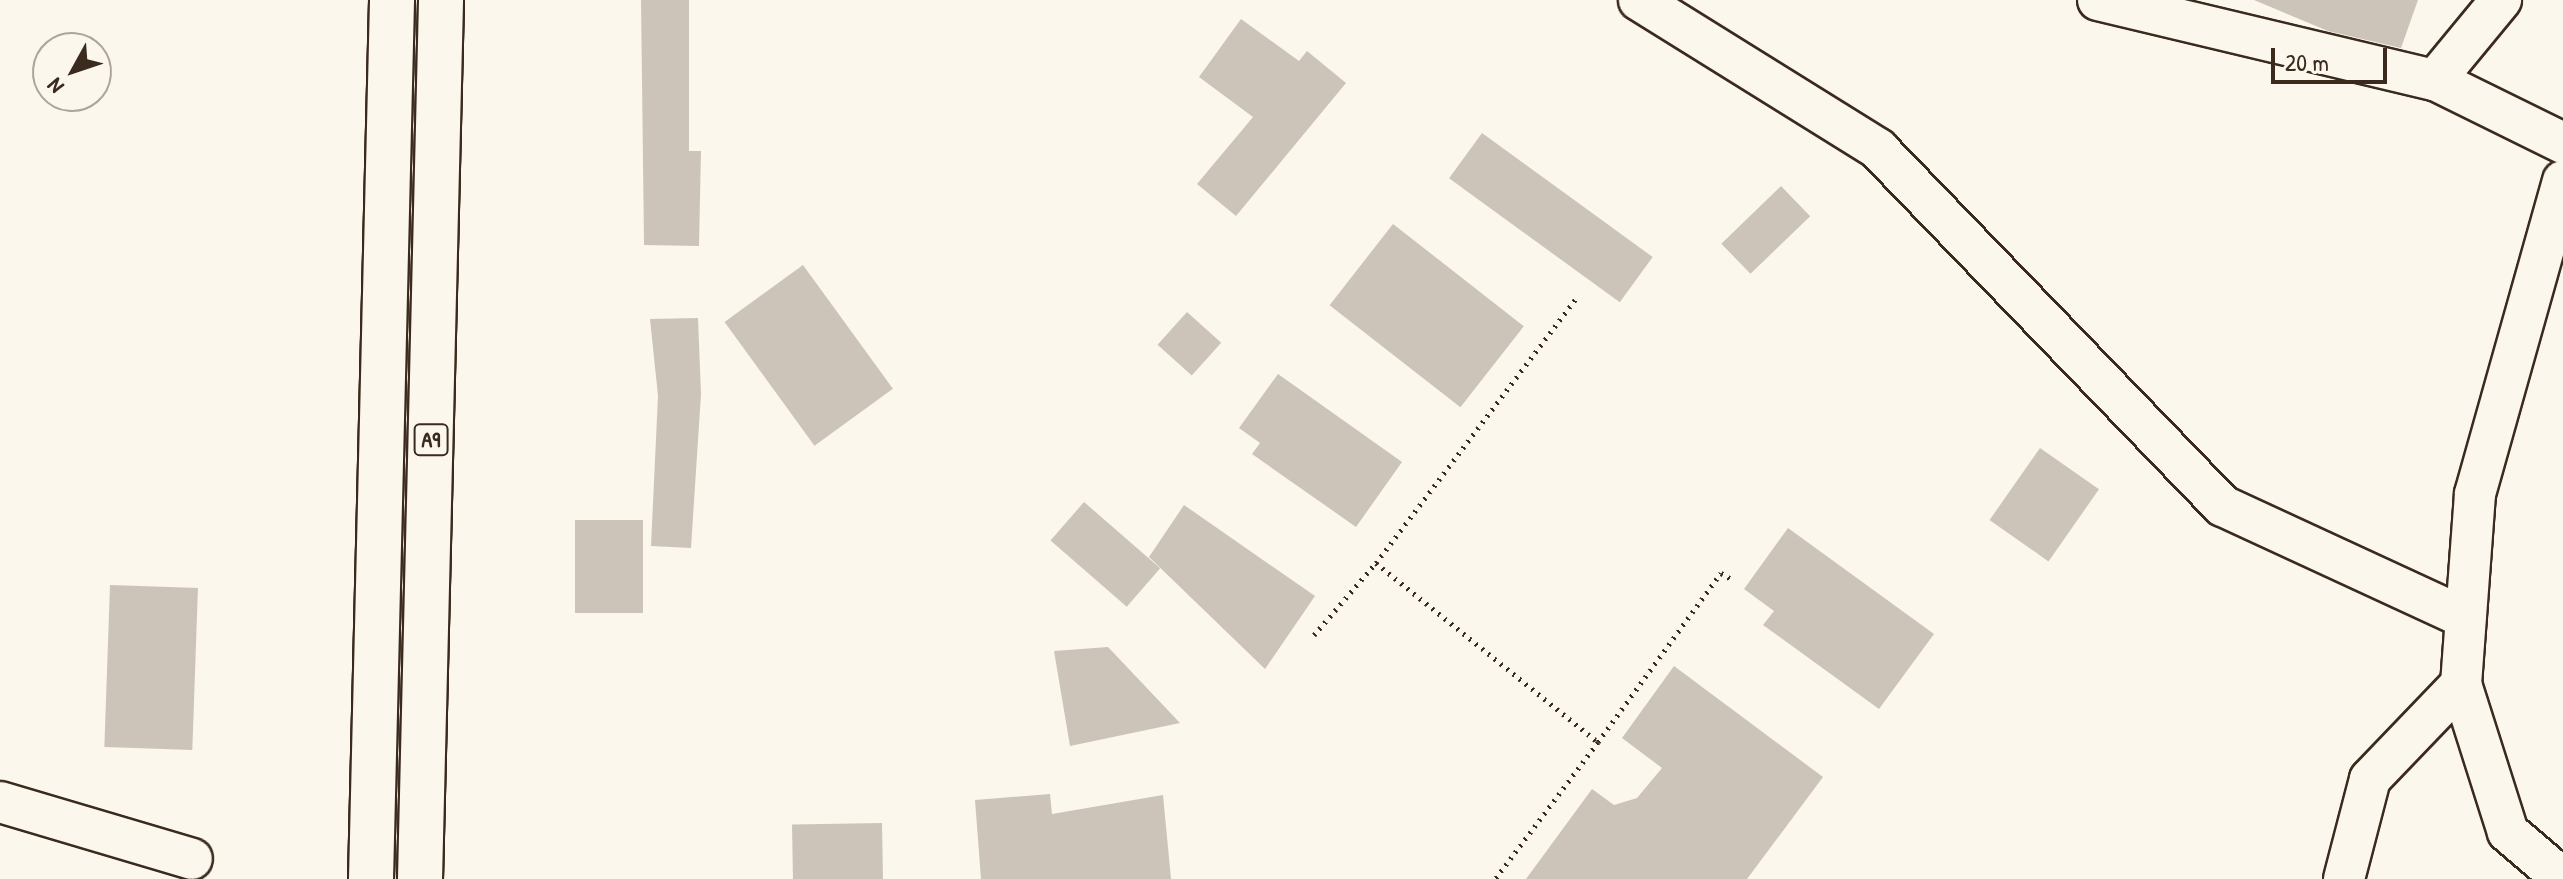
<!DOCTYPE html>
<style>
body{margin:0}
#map{position:relative;width:2563px;height:879px;overflow:hidden;background:#fbf7ec;font-family:"Patrick Hand",sans-serif}
div>[style]{position:absolute}
.building>*{inset:0;background:#ccc4b9;transform-origin:0 0}
.path>*{height:5px;margin-top:-2.5px;transform-origin:0;background:repeating-linear-gradient(90deg,#3b2a1e 0 2px,transparent 0 8px)}
.roads{filter:drop-shadow(2px 0 #3b2a1e) drop-shadow(-2px 0 #3b2a1e) drop-shadow(0 2px #3b2a1e) drop-shadow(0 -2px #3b2a1e)}
.minor>*{height:40px;margin:-20px;padding:0 20px;transform-origin:20px;border-radius:20px;background:#fbf7ec}
.trunk>*{height:44px;margin:-22px;padding:0 22px;transform-origin:22px;border-radius:22px;background:#fbf7ec}
span{translate:-50% -50%;white-space:nowrap;text-align:center;line-height:1.15;-webkit-text-stroke:7px #fbf7ec;paint-order:stroke}
.shield-label span{padding:2px 6px;background:#fbf7ec;border:2px solid;border-radius:6px;-webkit-text-stroke-width:0}
.shield-label{font-size:22px;color:#3b2a1e;font-weight:700}
.north{position:absolute;left:32px;top:32px;width:80px;height:80px;box-sizing:border-box;background:#fbf7ec;border:2px solid #aea59a;border-radius:50%;rotate:230deg;font-size:22px;font-weight:700;line-height:32px;text-align:center;color:#3b2a1e}
.north::after{content:'';display:block;margin:auto;width:28px;height:36px;background:#3b2a1e;clip-path:polygon(50% 0,100% 100%,50% 72%,0 100%)}
.scale{position:absolute;left:2271px;top:48px;width:116px;height:36px;box-sizing:border-box;border:4px solid #3b2a1e;border-top:0;padding-left:10px;font-size:24px;line-height:28px;white-space:nowrap;color:#3b2a1e;-webkit-text-stroke:6px #fbf7ec;paint-order:stroke}
</style>
<div id="map">
<div class="building">
<i style="clip-path:polygon(641px 0,689px 0,689px 151px,701px 151px,699px 246px,644px 245px)"></i>
<i style="clip-path:polygon(2254px 0,2418px 0,2401px 48px,2328px 31px)"></i>
<i style="clip-path:polygon(1241px 19px,1299px 61px,1307px 51px,1346px 83px,1236px 216px,1197px 184px,1253px 117px,1199px 77px)"></i>
<i style="left:1482px;top:133px;width:211px;height:56px;rotate:36deg"></i>
<i style="left:1781px;top:186px;width:42px;height:83px;rotate:46deg"></i>
<i style="left:1393px;top:224px;width:166px;height:103px;rotate:38deg"></i>
<i style="left:803px;top:265px;width:153px;height:97px;rotate:54deg"></i>
<i style="left:1187px;top:312px;width:46px;height:44px;rotate:42deg"></i>
<i style="clip-path:polygon(698px 318px,701px 394px,691px 548px,651px 546px,658px 396px,650px 319px)"></i>
<i style="clip-path:polygon(1278px 374px,1402px 462px,1356px 527px,1252px 454px,1260px 443px,1239px 428px)"></i>
<i style="left:2040px;top:448px;width:72px;height:88px;rotate:35deg"></i>
<i style="left:1084px;top:502px;width:101px;height:51px;rotate:41deg"></i>
<i style="clip-path:polygon(1184px 505px,1315px 596px,1265px 669px,1149px 557px)"></i>
<i style="left:575px;top:520px;width:68px;height:93px"></i>
<i style="clip-path:polygon(1788px 528px,1934px 634px,1879px 709px,1763px 625px,1774px 611px,1744px 589px)"></i>
<i style="left:110px;top:585px;width:88px;height:162px;rotate:2deg"></i>
<i style="clip-path:polygon(1108px 647px,1180px 723px,1070px 746px,1054px 651px)"></i>
<i style="clip-path:polygon(1674px 666px,1823px 777px,1747px 879px,1526px 879px,1592px 789px,1614px 805px,1637px 798px,1662px 768px,1622px 738px)"></i>
<i style="clip-path:polygon(1050px 794px,1052px 814px,1163px 795px,1171px 879px,981px 879px,975px 800px)"></i>
<i style="left:882px;top:823px;width:56px;height:90px;rotate:89deg"></i>
</div>
<div class="path">
<i style="left:1376px;top:563px;width:335px;rotate:-52.9deg"></i>
<i style="left:1314px;top:635px;width:95px;rotate:-49.3deg"></i>
<i style="left:1376px;top:563px;width:285px;rotate:38.9deg"></i>
<i style="left:1598px;top:742px;width:171px;rotate:126.9deg"></i>
<i style="left:1598px;top:742px;width:209px;rotate:-54deg"></i>
<i style="left:1721px;top:573px;width:12px;rotate:31deg"></i>
</div>
<div class="roads">
<div class="minor">
<i style="left:1639px;top:0;width:282px;rotate:31.9deg"></i>
<i style="left:1878px;top:149px;width:496px;rotate:46deg"></i>
<i style="left:2223px;top:506px;width:267px;rotate:24.8deg"></i>
<i style="left:2098px;top:0;width:346px;rotate:13.4deg"></i>
<i style="left:2435px;top:80px;width:104px;rotate:-50.5deg"></i>
<i style="left:2435px;top:80px;width:143px;rotate:26.2deg"></i>
<i style="left:2563px;top:181px;width:325px;rotate:105.7deg"></i>
<i style="left:2475px;top:494px;width:191px;rotate:94.2deg"></i>
<i style="left:2461px;top:684px;width:155px;rotate:72.4deg"></i>
<i style="left:2508px;top:832px;width:72px;rotate:40.5deg"></i>
<i style="left:0;top:802px;width:200px;rotate:16.5deg"></i>
<i style="left:2344px;top:879px;width:103px;rotate:-75.4deg"></i>
<i style="left:2370px;top:779px;width:132px;rotate:-46.2deg"></i>
</div>
<div class="trunk">
<i style="left:371px;top:879px;width:879px;rotate:-88.63deg"></i>
<i style="left:420px;top:879px;width:879px;rotate:-88.63deg"></i>
</div>
</div>
<div class="shield-label">
<span style="left:431px;top:440px">A9</span>
</div>
<div class="north">N</div>
<div class="scale">20 m</div>
</div>
